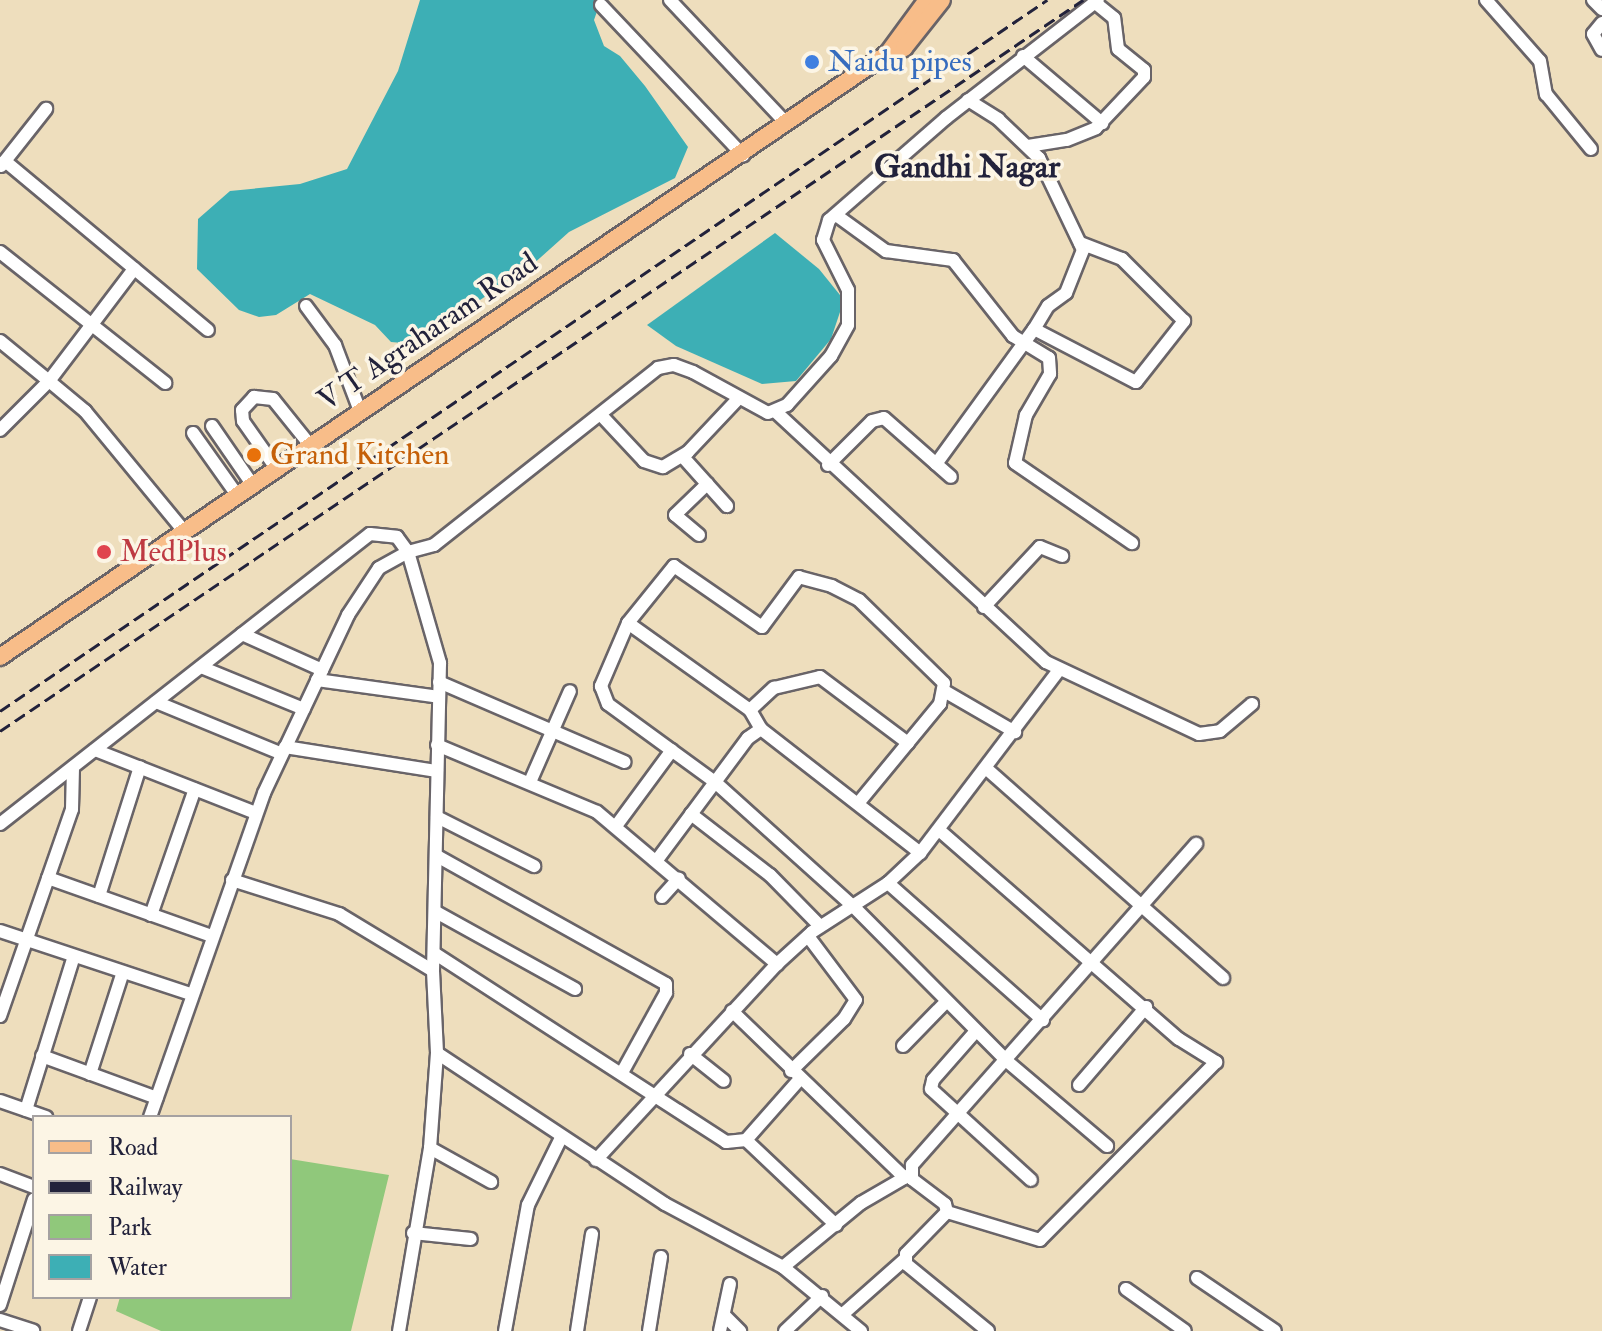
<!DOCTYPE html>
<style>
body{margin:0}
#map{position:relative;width:1602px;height:1331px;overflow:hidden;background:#eedebd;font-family:"IM FELL Double Pica",serif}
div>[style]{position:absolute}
.green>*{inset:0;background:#90c87b}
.water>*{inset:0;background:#3dafb5}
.roads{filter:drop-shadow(2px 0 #696468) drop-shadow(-2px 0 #696468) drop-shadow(0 2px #696468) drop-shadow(0 -2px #696468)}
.minor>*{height:12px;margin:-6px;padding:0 6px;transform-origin:6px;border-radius:6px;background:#fff}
.major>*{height:16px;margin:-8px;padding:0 8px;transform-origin:8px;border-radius:8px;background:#f8bd89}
.rail>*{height:3px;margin-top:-1.5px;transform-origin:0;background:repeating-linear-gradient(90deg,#22223b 0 12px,transparent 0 18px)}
.dots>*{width:22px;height:22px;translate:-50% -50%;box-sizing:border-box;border:4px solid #fcf5e5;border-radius:50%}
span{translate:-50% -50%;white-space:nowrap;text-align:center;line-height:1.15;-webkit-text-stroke:7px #fcf5e5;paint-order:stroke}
.shop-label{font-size:30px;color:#366cbe}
.left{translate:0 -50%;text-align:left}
.street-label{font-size:30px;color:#22223b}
.food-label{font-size:30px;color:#c56008}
.health-label{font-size:30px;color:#be3a42}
.neighbourhood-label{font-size:32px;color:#22223b;font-weight:700}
.legend{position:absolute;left:32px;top:1115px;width:260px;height:184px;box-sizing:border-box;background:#fcf5e5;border:2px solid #a5a1a1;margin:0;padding:10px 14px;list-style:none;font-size:24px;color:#22223b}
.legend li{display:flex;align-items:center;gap:16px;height:40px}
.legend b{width:40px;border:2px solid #a5a1a1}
</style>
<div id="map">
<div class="green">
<i style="clip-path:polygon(290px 1159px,389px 1175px,351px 1331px,161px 1331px,116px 1311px,120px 1297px,290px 1297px)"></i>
</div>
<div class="water">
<i style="clip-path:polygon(420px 0,601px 0,594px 20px,604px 46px,620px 56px,645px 86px,688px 147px,675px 178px,569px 232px,531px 266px,414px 344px,391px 342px,375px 325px,310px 294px,276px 315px,259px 317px,239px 310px,197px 269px,198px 219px,230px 191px,300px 184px,347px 169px,398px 71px)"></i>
<i style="clip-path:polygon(775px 233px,819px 269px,844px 300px,831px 339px,796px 381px,762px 384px,676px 346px,647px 325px)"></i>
</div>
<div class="roads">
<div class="minor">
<i style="left:670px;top:0;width:170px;rotate:46.7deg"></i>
<i style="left:1486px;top:0;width:81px;rotate:48.5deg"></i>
<i style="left:1540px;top:61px;width:34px;rotate:80deg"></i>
<i style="left:1546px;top:94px;width:71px;rotate:50.7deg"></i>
<i style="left:1593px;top:0;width:13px;rotate:45deg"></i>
<i style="left:601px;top:5px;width:207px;rotate:46.6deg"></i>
<i style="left:1602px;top:23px;width:14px;rotate:129deg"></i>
<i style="left:1593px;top:34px;width:18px;rotate:61deg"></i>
<i style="left:1023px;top:56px;width:104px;rotate:40.3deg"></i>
<i style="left:968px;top:100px;width:36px;rotate:32deg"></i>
<i style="left:998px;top:119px;width:57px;rotate:43.6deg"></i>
<i style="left:1039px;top:158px;width:102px;rotate:64.4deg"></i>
<i style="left:1083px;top:250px;width:46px;rotate:111.6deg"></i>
<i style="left:1066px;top:293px;width:22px;rotate:144deg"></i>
<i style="left:1048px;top:306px;width:27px;rotate:121deg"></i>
<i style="left:1028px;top:146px;width:39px;rotate:-9deg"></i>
<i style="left:1067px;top:140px;width:31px;rotate:-22deg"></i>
<i style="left:1096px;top:128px;width:70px;rotate:-46.7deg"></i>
<i style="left:1144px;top:77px;width:7px;rotate:-90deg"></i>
<i style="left:1144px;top:70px;width:33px;rotate:-141deg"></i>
<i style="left:1118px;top:49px;width:31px;rotate:-97deg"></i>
<i style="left:1114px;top:18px;width:26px;rotate:-141deg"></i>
<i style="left:5px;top:161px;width:264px;rotate:39.8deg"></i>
<i style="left:1px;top:166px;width:73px;rotate:-51.7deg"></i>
<i style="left:836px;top:215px;width:62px;rotate:35.8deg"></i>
<i style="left:886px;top:251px;width:68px;rotate:7.7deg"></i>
<i style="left:953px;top:260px;width:97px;rotate:51.7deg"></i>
<i style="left:1013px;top:336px;width:42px;rotate:31.4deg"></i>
<i style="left:1049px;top:358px;width:16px;rotate:86deg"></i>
<i style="left:1050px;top:374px;width:48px;rotate:120.3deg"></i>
<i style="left:1026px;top:415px;width:49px;rotate:102.9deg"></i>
<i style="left:1015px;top:463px;width:142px;rotate:34.4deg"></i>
<i style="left:0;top:252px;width:211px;rotate:38.4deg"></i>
<i style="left:306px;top:306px;width:49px;rotate:53.4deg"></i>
<i style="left:335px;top:345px;width:71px;rotate:69.3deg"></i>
<i style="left:0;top:341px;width:63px;rotate:39.2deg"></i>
<i style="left:49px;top:381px;width:141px;rotate:-52.8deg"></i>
<i style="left:776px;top:412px;width:368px;rotate:42.8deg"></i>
<i style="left:1046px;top:662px;width:169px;rotate:25.2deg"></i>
<i style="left:1199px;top:734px;width:21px;rotate:-8deg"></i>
<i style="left:1220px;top:731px;width:42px;rotate:-40.2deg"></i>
<i style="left:601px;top:415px;width:63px;rotate:46.9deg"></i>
<i style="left:644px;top:461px;width:20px;rotate:18deg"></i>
<i style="left:663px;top:467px;width:29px;rotate:-31deg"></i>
<i style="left:688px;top:452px;width:73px;rotate:-46.7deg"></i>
<i style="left:212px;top:426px;width:70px;rotate:55.4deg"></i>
<i style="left:0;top:430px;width:69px;rotate:-45deg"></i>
<i style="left:49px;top:381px;width:47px;rotate:39.8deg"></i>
<i style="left:85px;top:411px;width:156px;rotate:50.5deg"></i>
<i style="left:193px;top:433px;width:76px;rotate:54.6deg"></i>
<i style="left:683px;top:457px;width:66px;rotate:48.1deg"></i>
<i style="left:936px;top:464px;width:167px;rotate:-54deg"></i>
<i style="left:1034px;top:329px;width:115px;rotate:27.5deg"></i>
<i style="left:1136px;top:382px;width:78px;rotate:-51.8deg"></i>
<i style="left:1184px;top:321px;width:88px;rotate:-135deg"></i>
<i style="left:1122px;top:259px;width:45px;rotate:-159.1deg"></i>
<i style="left:828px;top:465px;width:62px;rotate:-45deg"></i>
<i style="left:872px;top:421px;width:12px;rotate:-14deg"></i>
<i style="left:884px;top:418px;width:89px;rotate:41.4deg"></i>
<i style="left:276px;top:468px;width:57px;rotate:-125.1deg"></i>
<i style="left:243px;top:421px;width:11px;rotate:-95deg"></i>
<i style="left:242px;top:410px;width:18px;rotate:-47deg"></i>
<i style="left:254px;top:397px;width:19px;rotate:6deg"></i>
<i style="left:273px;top:399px;width:59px;rotate:51.2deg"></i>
<i style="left:699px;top:535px;width:31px;rotate:-140deg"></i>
<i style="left:675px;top:515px;width:45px;rotate:-44.1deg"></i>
<i style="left:984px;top:607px;width:82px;rotate:-47deg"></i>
<i style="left:1040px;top:547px;width:24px;rotate:22deg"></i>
<i style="left:628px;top:623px;width:150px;rotate:35.5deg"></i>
<i style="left:750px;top:710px;width:22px;rotate:60deg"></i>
<i style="left:242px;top:634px;width:88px;rotate:24.2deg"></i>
<i style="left:201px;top:667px;width:111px;rotate:22.2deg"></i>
<i style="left:317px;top:680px;width:123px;rotate:7.9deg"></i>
<i style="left:439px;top:682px;width:202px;rotate:23.3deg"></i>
<i style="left:946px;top:692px;width:80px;rotate:30.1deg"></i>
<i style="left:156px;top:702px;width:136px;rotate:22.4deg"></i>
<i style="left:750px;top:710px;width:33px;rotate:-43deg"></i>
<i style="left:774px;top:688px;width:47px;rotate:-13.4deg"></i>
<i style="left:820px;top:677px;width:110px;rotate:36.9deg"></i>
<i style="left:437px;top:745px;width:173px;rotate:22.7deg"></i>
<i style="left:597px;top:812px;width:236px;rotate:40.2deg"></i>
<i style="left:285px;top:747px;width:154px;rotate:9deg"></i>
<i style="left:95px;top:750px;width:173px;rotate:21.4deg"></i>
<i style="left:988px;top:770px;width:314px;rotate:41.5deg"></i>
<i style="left:530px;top:782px;width:99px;rotate:-66.3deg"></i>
<i style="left:860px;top:801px;width:126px;rotate:-50.5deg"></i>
<i style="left:940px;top:704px;width:21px;rotate:-79deg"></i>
<i style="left:944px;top:683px;width:119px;rotate:-135.7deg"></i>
<i style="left:859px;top:600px;width:30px;rotate:-153deg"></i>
<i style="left:832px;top:586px;width:34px;rotate:-165deg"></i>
<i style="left:799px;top:577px;width:62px;rotate:126.5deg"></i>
<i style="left:762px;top:627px;width:107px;rotate:-145.3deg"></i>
<i style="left:674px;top:566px;width:73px;rotate:128.9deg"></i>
<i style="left:628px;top:623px;width:69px;rotate:113.2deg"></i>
<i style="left:601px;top:686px;width:19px;rotate:69deg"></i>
<i style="left:608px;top:704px;width:132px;rotate:36.1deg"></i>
<i style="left:715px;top:782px;width:187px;rotate:42deg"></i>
<i style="left:854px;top:907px;width:218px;rotate:45.2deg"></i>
<i style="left:1008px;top:1062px;width:130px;rotate:40.3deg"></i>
<i style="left:691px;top:814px;width:100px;rotate:37.7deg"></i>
<i style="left:770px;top:875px;width:69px;rotate:45.6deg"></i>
<i style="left:437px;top:817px;width:109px;rotate:26.8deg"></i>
<i style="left:0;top:824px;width:470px;rotate:-38.1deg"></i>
<i style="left:370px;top:534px;width:27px;rotate:6deg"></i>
<i style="left:397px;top:537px;width:19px;rotate:54deg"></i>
<i style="left:408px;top:552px;width:27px;rotate:-15deg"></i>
<i style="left:434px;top:545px;width:285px;rotate:-38.3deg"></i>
<i style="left:658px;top:368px;width:16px;rotate:-11deg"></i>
<i style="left:674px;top:365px;width:20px;rotate:20deg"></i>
<i style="left:693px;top:372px;width:85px;rotate:28.7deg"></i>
<i style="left:768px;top:413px;width:21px;rotate:-23deg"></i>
<i style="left:787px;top:405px;width:66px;rotate:-48.1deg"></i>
<i style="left:831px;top:356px;width:35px;rotate:-61deg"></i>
<i style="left:848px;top:325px;width:35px;rotate:-90deg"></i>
<i style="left:848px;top:290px;width:56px;rotate:-116.6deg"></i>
<i style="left:823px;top:240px;width:21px;rotate:-73deg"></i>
<i style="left:829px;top:220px;width:155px;rotate:-41.1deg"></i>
<i style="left:946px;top:118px;width:192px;rotate:-37.8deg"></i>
<i style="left:616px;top:826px;width:94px;rotate:-53.6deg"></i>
<i style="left:939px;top:830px;width:318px;rotate:41.1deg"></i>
<i style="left:1179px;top:1039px;width:44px;rotate:31.9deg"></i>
<i style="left:1216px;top:1062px;width:250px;rotate:134.7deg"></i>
<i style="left:1040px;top:1240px;width:97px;rotate:-163.2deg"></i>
<i style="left:437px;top:856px;width:262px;rotate:29.2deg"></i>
<i style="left:666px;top:984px;width:9px;rotate:90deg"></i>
<i style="left:666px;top:993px;width:89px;rotate:118.9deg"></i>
<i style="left:657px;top:860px;width:152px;rotate:-53.3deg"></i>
<i style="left:748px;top:738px;width:16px;rotate:-35deg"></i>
<i style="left:761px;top:729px;width:202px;rotate:37.9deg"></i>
<i style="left:48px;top:878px;width:174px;rotate:19.5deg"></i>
<i style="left:232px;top:880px;width:112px;rotate:17.6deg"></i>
<i style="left:339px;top:914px;width:110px;rotate:31.2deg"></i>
<i style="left:888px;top:883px;width:207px;rotate:41.5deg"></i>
<i style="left:99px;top:896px;width:135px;rotate:-72.4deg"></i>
<i style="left:662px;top:897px;width:25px;rotate:-48deg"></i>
<i style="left:436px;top:912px;width:159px;rotate:29deg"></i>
<i style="left:151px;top:915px;width:133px;rotate:-70.8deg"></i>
<i style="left:0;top:931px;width:201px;rotate:18.3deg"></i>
<i style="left:434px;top:953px;width:348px;rotate:32.9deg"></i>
<i style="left:726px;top:1142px;width:20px;rotate:-6deg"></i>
<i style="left:746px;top:1140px;width:81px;rotate:-48.5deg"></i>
<i style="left:732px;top:1011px;width:240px;rotate:44deg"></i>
<i style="left:0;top:1016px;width:219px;rotate:-70.8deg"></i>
<i style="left:72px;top:809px;width:42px;rotate:-88.6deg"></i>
<i style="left:976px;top:1031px;width:65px;rotate:131.3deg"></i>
<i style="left:933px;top:1080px;width:9px;rotate:103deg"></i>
<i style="left:931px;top:1089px;width:135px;rotate:42.3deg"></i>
<i style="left:903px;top:1046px;width:62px;rotate:-45.7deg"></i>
<i style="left:437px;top:1053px;width:273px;rotate:33.5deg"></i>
<i style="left:665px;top:1204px;width:134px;rotate:28.1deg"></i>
<i style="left:783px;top:1267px;width:101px;rotate:39.4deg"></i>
<i style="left:690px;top:1054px;width:43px;rotate:38.5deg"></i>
<i style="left:42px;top:1056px;width:122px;rotate:20.1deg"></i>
<i style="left:791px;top:1071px;width:74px;rotate:-44.5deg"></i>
<i style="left:844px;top:1019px;width:22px;rotate:-58deg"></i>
<i style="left:856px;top:1000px;width:80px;rotate:-126.9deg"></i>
<i style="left:90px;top:1074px;width:107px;rotate:-72.1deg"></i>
<i style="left:1079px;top:1085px;width:103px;rotate:-49.3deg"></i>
<i style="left:0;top:1101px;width:49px;rotate:19.2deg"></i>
<i style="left:26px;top:1110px;width:161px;rotate:-72.7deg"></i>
<i style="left:150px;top:1117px;width:343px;rotate:-70.6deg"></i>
<i style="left:264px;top:793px;width:197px;rotate:-64.7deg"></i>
<i style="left:348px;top:615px;width:56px;rotate:-56.6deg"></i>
<i style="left:379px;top:568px;width:33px;rotate:-29deg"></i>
<i style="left:408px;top:552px;width:116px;rotate:73.9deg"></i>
<i style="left:440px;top:663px;width:308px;rotate:91.3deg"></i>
<i style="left:433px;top:971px;width:82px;rotate:87.2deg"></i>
<i style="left:437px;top:1053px;width:95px;rotate:94.2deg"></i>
<i style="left:430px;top:1148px;width:186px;rotate:99.6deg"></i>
<i style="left:746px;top:1140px;width:124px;rotate:43.4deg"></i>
<i style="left:430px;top:1148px;width:70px;rotate:29.1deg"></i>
<i style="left:596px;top:1160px;width:267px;rotate:-47.3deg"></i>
<i style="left:777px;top:964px;width:47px;rotate:-42.4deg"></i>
<i style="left:812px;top:932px;width:90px;rotate:-32.8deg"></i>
<i style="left:888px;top:883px;width:44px;rotate:-43.2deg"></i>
<i style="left:920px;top:853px;width:230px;rotate:-52.8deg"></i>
<i style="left:0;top:1174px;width:36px;rotate:21deg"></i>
<i style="left:413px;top:1233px;width:58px;rotate:5.9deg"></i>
<i style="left:783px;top:1267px;width:101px;rotate:-39.4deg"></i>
<i style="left:861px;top:1203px;width:58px;rotate:-30.1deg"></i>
<i style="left:1197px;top:1278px;width:94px;rotate:34.2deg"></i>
<i style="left:1126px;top:1289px;width:72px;rotate:35.4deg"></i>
<i style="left:0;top:1305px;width:111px;rotate:-72.2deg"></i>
<i style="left:843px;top:1314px;width:81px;rotate:-41.5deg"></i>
<i style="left:724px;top:1315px;width:23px;rotate:45deg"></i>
<i style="left:0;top:1320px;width:35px;rotate:18deg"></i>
<i style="left:79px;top:1331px;width:36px;rotate:-72deg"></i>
<i style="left:505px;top:1331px;width:128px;rotate:-79.7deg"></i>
<i style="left:528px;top:1205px;width:75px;rotate:-63.8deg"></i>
<i style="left:577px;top:1331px;width:98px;rotate:-81.2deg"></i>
<i style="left:649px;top:1331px;width:75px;rotate:-80.8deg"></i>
<i style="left:720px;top:1331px;width:48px;rotate:-78deg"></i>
<i style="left:785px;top:1331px;width:51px;rotate:-43.4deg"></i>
<i style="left:988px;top:1331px;width:106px;rotate:-140.7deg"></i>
<i style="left:906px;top:1264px;width:10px;rotate:-90deg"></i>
<i style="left:906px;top:1254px;width:59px;rotate:-45.7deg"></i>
<i style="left:947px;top:1212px;width:8px;rotate:-104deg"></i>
<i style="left:945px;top:1204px;width:41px;rotate:-142.9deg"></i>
<i style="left:912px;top:1179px;width:14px;rotate:-90deg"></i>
<i style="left:912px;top:1165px;width:429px;rotate:-48.5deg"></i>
</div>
<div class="major">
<i style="left:888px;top:53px;width:66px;rotate:-53.7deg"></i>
<i style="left:0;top:657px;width:1074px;rotate:-34.22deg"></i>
<i style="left:888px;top:53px;width:17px;rotate:-17deg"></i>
<i style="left:904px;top:48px;width:61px;rotate:-51.6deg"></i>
</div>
</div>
<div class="rail">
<i style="left:0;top:711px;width:1266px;rotate:-34.18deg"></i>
<i style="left:0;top:731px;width:1307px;rotate:-34.02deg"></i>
</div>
<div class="dots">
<i style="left:812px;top:62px;background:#3f7fe0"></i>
<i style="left:254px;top:455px;background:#e8710a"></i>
<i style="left:104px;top:552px;background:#e0444e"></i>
</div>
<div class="shop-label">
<span class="left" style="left:828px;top:62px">Naidu pipes</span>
</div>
<div class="street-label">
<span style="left:428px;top:332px;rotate:-34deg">V T Agraharam Road</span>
</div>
<div class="food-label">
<span class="left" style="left:270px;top:455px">Grand Kitchen</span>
</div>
<div class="health-label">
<span class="left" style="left:120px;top:552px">MedPlus</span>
</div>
<div class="neighbourhood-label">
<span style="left:967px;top:167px">Gandhi Nagar</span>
</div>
<ul class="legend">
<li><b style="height:10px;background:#f8bd89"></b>Road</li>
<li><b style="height:10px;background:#22223b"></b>Railway</li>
<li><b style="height:22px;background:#90c87b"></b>Park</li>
<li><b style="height:22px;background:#3dafb5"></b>Water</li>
</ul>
</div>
